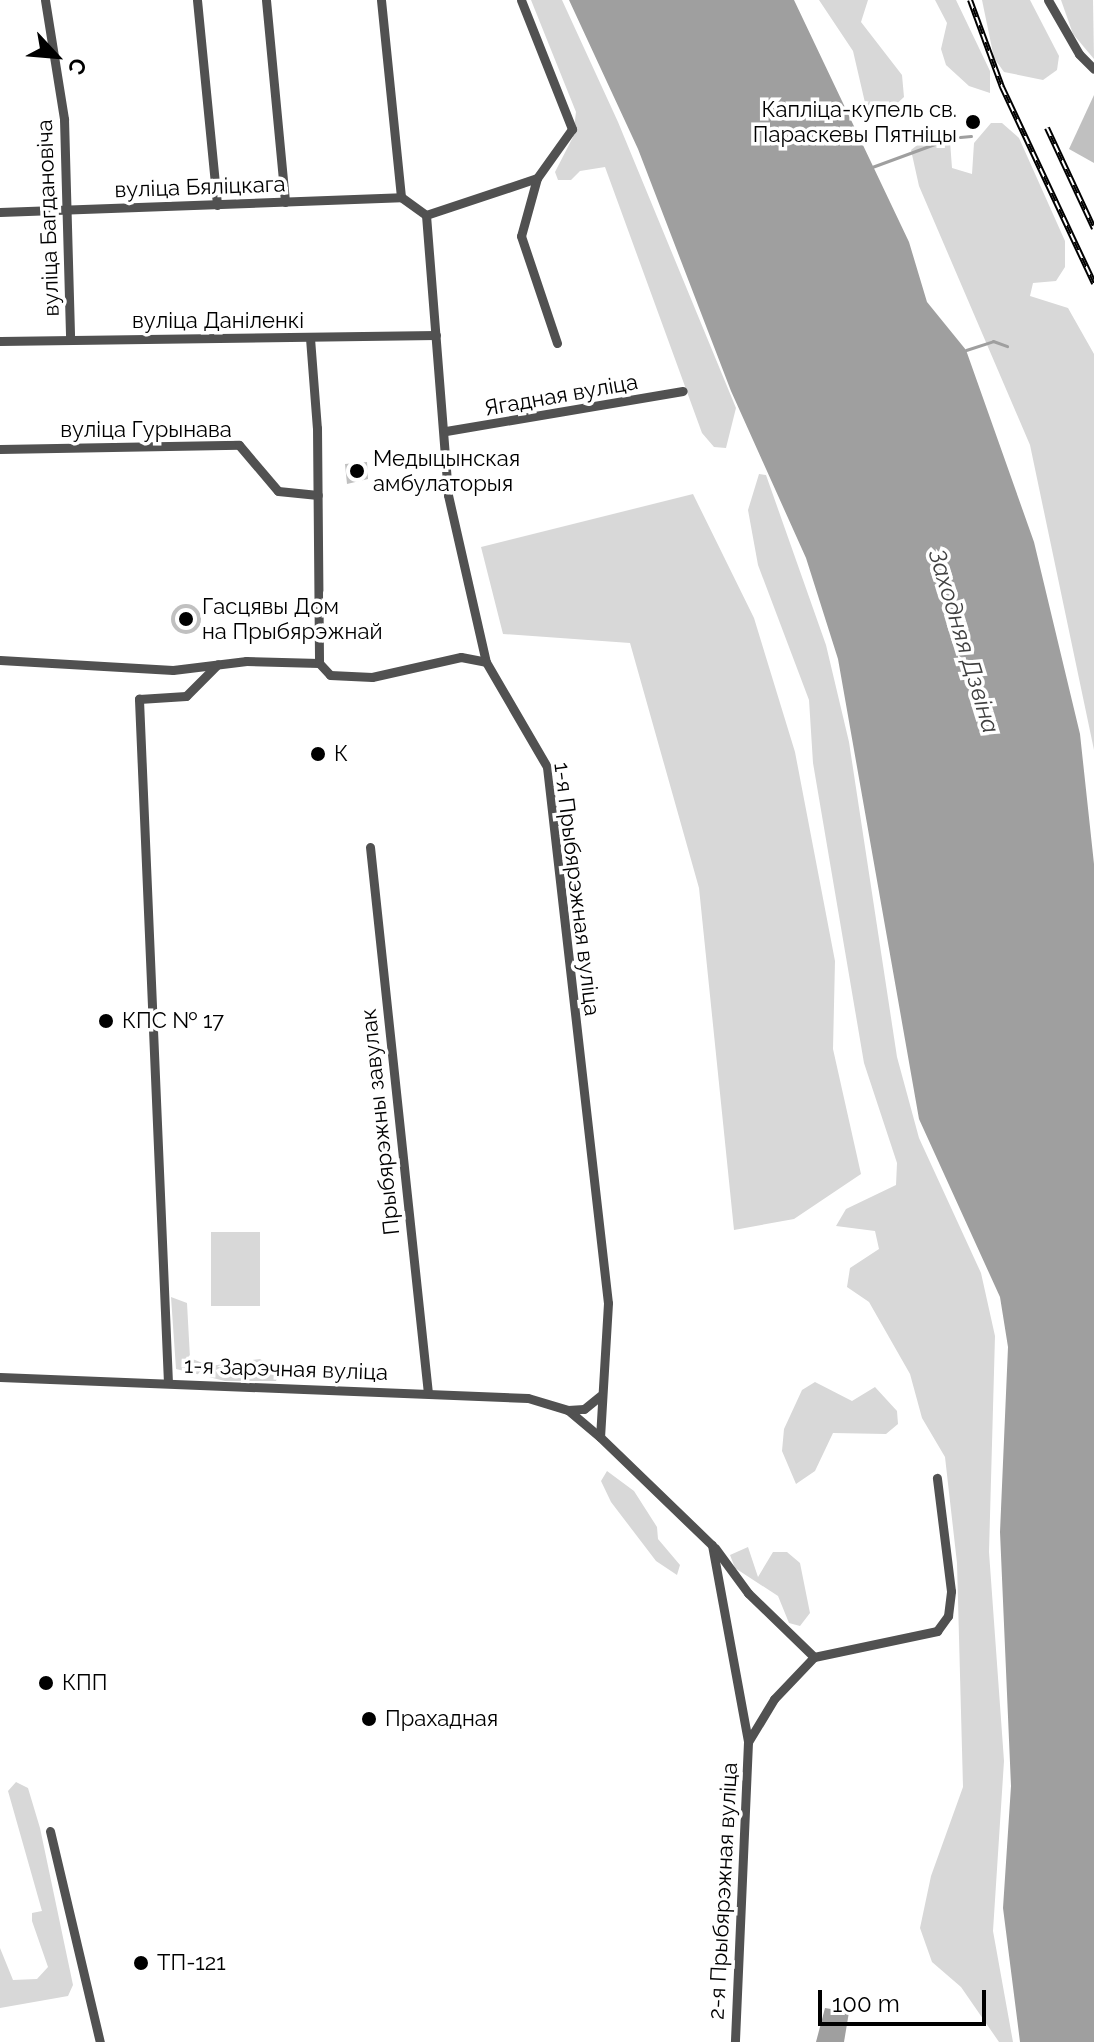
<!DOCTYPE html>
<html>
<head>
<meta charset="utf-8">
<style>
	body { margin:0 }
	#map { position:relative; width:1094px; height:2042px; overflow:hidden; background:#fff; font-family:Raleway,sans-serif }
	div>[style] { position:absolute }
	.green>* { inset:0; background:#d8d8d8; transform-origin:0 0 }
	.water>* { inset:0; background:#9f9f9f }
	.stream>* { height:3px; margin:-1.5px; padding:0 1.5px; transform-origin:1.5px; border-radius:1.5px; background:#9f9f9f }
	.building>* { inset:0; background:#c0c0c0 }
	.round { border-radius:50% }
	.minor>* { height:9px; margin:-4.5px; padding:0 4.5px; transform-origin:4.5px; border-radius:4.5px; background:#515151 }
	.rail>* { height:6px; margin-top:-3px; transform-origin:0; background:repeating-linear-gradient(90deg,#fff 0 9px,#000 0 18px); box-sizing:border-box; border-block:2px solid #000 }
	.dots>* { width:22px; height:22px; translate:-50% -50%; box-sizing:border-box; border:4px solid #fff; border-radius:50% }
	span { translate:-50% -50%; white-space:nowrap; text-align:center; line-height:1.15; -webkit-text-stroke:7px #fff; paint-order:stroke }
	.poi-label { font-size:22px; color:#000 }
	.right { translate:-100% -50%; text-align:right }
	.left { translate:0 -50%; text-align:left }
	.street-label { font-size:22px; color:#000 }
	.water-label { font-size:24px; color:#404040; font-style:italic }
	.north { position:absolute; left:16px; top:16px; width:80px; height:80px; -webkit-text-stroke:6px #fff; paint-order:stroke; rotate:116deg; font-size:22px; font-weight:700; line-height:32px; text-align:center; color:#000 }
	.north::after { content:''; display:block; margin:auto; width:28px; height:36px; background:#000; clip-path:polygon(50% 0,100% 100%,50% 72%,0 100%) }
	.scale { position:absolute; left:818px; top:1990px; width:168px; height:36px; box-sizing:border-box; border:4px solid #000; border-top:0; padding-left:10px; font-size:24px; line-height:28px; white-space:nowrap; color:#000; -webkit-text-stroke:6px #fff; paint-order:stroke }
</style>
</head>
<body>
<div id="map">
	<div class="green">
		<div style="clip-path:polygon(531px 0,562px 0,618px 122px,736px 408px,726px 448px,714px 447px,702px 433px,605px 167px,580px 171px,571px 180px,558px 180px,555px 172px,573px 137px,576px 112px)"></div>
		<div style="clip-path:polygon(819px 0,868px 0,861px 22px,902px 75px,904px 97px,888px 112px,866px 107px,853px 51px)"></div>
		<div style="clip-path:polygon(935px 0,956px 0,990px 71px,990px 93px,969px 86px,946px 65px,941px 49px,947px 23px)"></div>
		<div style="clip-path:polygon(982px 0,1030px 0,1059px 56px,1057px 70px,1043px 80px,1004px 72px,994px 58px)"></div>
		<div style="clip-path:polygon(1061px 0,1093px 0,1094px 59px,1073px 34px)"></div>
		<div style="clip-path:polygon(991px 123px,1002px 123px,1019px 138px,1065px 241px,1065px 267px,1056px 281px,1033px 283px,1030px 296px,1068px 308px,1094px 354px,1094px 750px,1030px 445px,919px 186px,911px 150px,930px 135px,950px 141px,952px 168px,972px 174px,974px 143px)"></div>
		<div style="clip-path:polygon(759px 474px,766px 475px,826px 645px,849px 742px,897px 1057px,919px 1138px,981px 1273px,995px 1336px,989px 1552px,1004px 1761px,993px 1931px,1013px 2042px,999px 2042px,961px 1987px,932px 1962px,920px 1928px,931px 1876px,963px 1787px,957px 1563px,945px 1457px,922px 1418px,910px 1374px,869px 1302px,847px 1287px,850px 1268px,879px 1249px,875px 1231px,836px 1226px,846px 1209px,896px 1185px,897px 1163px,864px 1063px,813px 763px,809px 700px,758px 565px,748px 510px)"></div>
		<div style="clip-path:polygon(693px 494px,754px 618px,795px 752px,835px 961px,833px 1049px,861px 1174px,794px 1219px,734px 1230px,699px 888px,630px 643px,503px 634px,481px 547px)"></div>
		<div style="left:211px;top:1232px;width:49px;height:74px"></div>
		<div style="clip-path:polygon(171px 1297px,187px 1303px,190px 1358px,210px 1366px,260px 1359px,280px 1372px,276px 1381px,225px 1381px,176px 1369px)"></div>
		<div style="clip-path:polygon(815px 1382px,852px 1401px,875px 1387px,897px 1411px,898px 1424px,886px 1434px,833px 1433px,815px 1471px,796px 1484px,782px 1451px,784px 1429px,802px 1390px)"></div>
		<div style="clip-path:polygon(607px 1471px,634px 1491px,657px 1527px,658px 1539px,680px 1565px,677px 1575px,656px 1561px,611px 1502px,601px 1481px)"></div>
		<div style="clip-path:polygon(748px 1547px,758px 1577px,773px 1552px,787px 1552px,800px 1563px,810px 1613px,800px 1626px,789px 1623px,778px 1596px,735px 1568px,730px 1555px)"></div>
		<div style="clip-path:polygon(16px 1782px,28px 1788px,40px 1828px,73px 1985px,68px 1996px,0 2008px,0 1948px,13px 1980px,37px 1979px,48px 1967px,32px 1921px,32px 1913px,42px 1911px,8px 1791px)"></div>
	</div>
	<div class="water">
		<div style="clip-path:polygon(569px 0,794px 0,909px 242px,927px 302px,966px 350px,1034px 542px,1080px 734px,1094px 864px,1094px 2042px,1020px 2042px,1003px 1908px,1011px 1786px,1000px 1532px,1008px 1347px,1000px 1297px,919px 1119px,838px 659px,806px 558px,731px 391px,638px 149px)"></div>
		<div style="clip-path:polygon(825px 2008px,849px 2012px,844px 2042px,816px 2042px)"></div>
	</div>
	<div class="stream">
		<div style="left:960px;top:137px;width:11px;rotate:-5deg"></div>
		<div style="left:872px;top:167px;width:84px;rotate:-20.2deg"></div>
		<div style="left:966px;top:350px;width:28px;rotate:-18deg"></div>
		<div style="left:993px;top:341px;width:15px;rotate:20deg"></div>
	</div>
	<div class="building">
		<div style="clip-path:polygon(1094px 95px,1094px 163px,1069px 149px)"></div>
		<div style="clip-path:polygon(367px 462px,368px 479px,347px 484px,345px 464px)"></div>
		<div class="round" style="left:171px;top:604px;width:30px;height:30px"></div>
	</div>
	<div class="minor">
		<div style="left:45px;top:0;width:121px;rotate:80.9deg"></div>
		<div style="left:64px;top:119px;width:221px;rotate:88.4deg"></div>
		<div style="left:197px;top:0;width:206px;rotate:84.4deg"></div>
		<div style="left:266px;top:0;width:203px;rotate:84.6deg"></div>
		<div style="left:381px;top:0;width:198px;rotate:84.2deg"></div>
		<div style="left:401px;top:197px;width:31px;rotate:36deg"></div>
		<div style="left:426px;top:215px;width:281px;rotate:85.5deg"></div>
		<div style="left:448px;top:495px;width:171px;rotate:77.2deg"></div>
		<div style="left:486px;top:662px;width:121px;rotate:59.8deg"></div>
		<div style="left:547px;top:767px;width:539px;rotate:83.51deg"></div>
		<div style="left:608px;top:1303px;width:134px;rotate:93.4deg"></div>
		<div style="left:521px;top:0;width:139px;rotate:68.4deg"></div>
		<div style="left:572px;top:129px;width:60px;rotate:125.5deg"></div>
		<div style="left:537px;top:178px;width:60px;rotate:105.4deg"></div>
		<div style="left:521px;top:236px;width:113px;rotate:71.4deg"></div>
		<div style="left:1048px;top:0;width:62px;rotate:60.1deg"></div>
		<div style="left:1079px;top:54px;width:21px;rotate:45deg"></div>
		<div style="left:0;top:212px;width:401px;rotate:-2.1deg"></div>
		<div style="left:426px;top:215px;width:117px;rotate:-18.4deg"></div>
		<div style="left:310px;top:338px;width:90px;rotate:85.6deg"></div>
		<div style="left:317px;top:428px;width:235px;rotate:89.5deg"></div>
		<div style="left:0;top:341px;width:436px;rotate:-0.8deg"></div>
		<div style="left:446px;top:431px;width:240px;rotate:-9.6deg"></div>
		<div style="left:0;top:449px;width:239px;rotate:-1deg"></div>
		<div style="left:239px;top:445px;width:60px;rotate:49.7deg"></div>
		<div style="left:278px;top:491px;width:40px;rotate:5.7deg"></div>
		<div style="left:0;top:660px;width:173px;rotate:3.3deg"></div>
		<div style="left:173px;top:670px;width:74px;rotate:-7deg"></div>
		<div style="left:246px;top:661px;width:73px;rotate:1.6deg"></div>
		<div style="left:319px;top:663px;width:16px;rotate:47deg"></div>
		<div style="left:330px;top:675px;width:42px;rotate:2.7deg"></div>
		<div style="left:372px;top:677px;width:91px;rotate:-12.7deg"></div>
		<div style="left:461px;top:657px;width:25px;rotate:11deg"></div>
		<div style="left:370px;top:847px;width:549px;rotate:83.94deg"></div>
		<div style="left:0;top:1377px;width:528px;rotate:2.28deg"></div>
		<div style="left:528px;top:1398px;width:42px;rotate:16.7deg"></div>
		<div style="left:568px;top:1410px;width:42px;rotate:40.2deg"></div>
		<div style="left:600px;top:1437px;width:156px;rotate:44deg"></div>
		<div style="left:712px;top:1545px;width:200px;rotate:79.6deg"></div>
		<div style="left:748px;top:1742px;width:300px;rotate:92.5deg"></div>
		<div style="left:168px;top:1383px;width:685px;rotate:-92.43deg"></div>
		<div style="left:139px;top:699px;width:47px;rotate:-3.7deg"></div>
		<div style="left:186px;top:696px;width:45px;rotate:-45deg"></div>
		<div style="left:568px;top:1410px;width:16px;rotate:-4deg"></div>
		<div style="left:584px;top:1409px;width:21px;rotate:-39deg"></div>
		<div style="left:715px;top:1548px;width:56px;rotate:53.7deg"></div>
		<div style="left:748px;top:1593px;width:92px;rotate:44.1deg"></div>
		<div style="left:814px;top:1657px;width:126px;rotate:-11.9deg"></div>
		<div style="left:937px;top:1631px;width:19px;rotate:-54deg"></div>
		<div style="left:948px;top:1616px;width:25px;rotate:-83deg"></div>
		<div style="left:951px;top:1591px;width:114px;rotate:-97.1deg"></div>
		<div style="left:748px;top:1742px;width:50px;rotate:-58.8deg"></div>
		<div style="left:774px;top:1699px;width:58px;rotate:-46.4deg"></div>
		<div style="left:50px;top:1831px;width:217px;rotate:76.7deg"></div>
	</div>
	<div class="rail">
		<div style="left:970px;top:0;width:93px;rotate:69.8deg"></div>
		<div style="left:1002px;top:87px;width:217px;rotate:64.9deg"></div>
		<div style="left:1047px;top:128px;width:111px;rotate:65deg"></div>
	</div>
	<div class="dots">
		<div style="left:973px;top:122px;background:#000"></div>
		<div style="left:357px;top:471px;background:#000"></div>
		<div style="left:186px;top:619px;background:#000"></div>
		<div style="left:318px;top:754px;background:#000"></div>
		<div style="left:106px;top:1021px;background:#000"></div>
		<div style="left:46px;top:1683px;background:#000"></div>
		<div style="left:369px;top:1719px;background:#000"></div>
		<div style="left:141px;top:1963px;background:#000"></div>
	</div>
	<div class="poi-label">
		<span class="right" style="left:957px;top:122px">Капліца-купель св.<br>Параскевы Пятніцы</span>
		<span class="left" style="left:373px;top:471px">Медыцынская<br>амбулаторыя</span>
		<span class="left" style="left:202px;top:619px">Гасцявы Дом<br>на Прыбярэжнай</span>
		<span class="left" style="left:334px;top:754px">К</span>
		<span class="left" style="left:122px;top:1021px">КПС № 17</span>
		<span class="left" style="left:62px;top:1683px">КПП</span>
		<span class="left" style="left:385px;top:1719px">Прахадная</span>
		<span class="left" style="left:157px;top:1963px">ТП-121</span>
	</div>
	<div class="street-label">
		<span style="left:200px;top:187px;rotate:-2deg">вуліца Бяліцкага</span>
		<span style="left:48px;top:218px;rotate:-92deg">вуліца Багдановіча</span>
		<span style="left:218px;top:321px">вуліца Даніленкі</span>
		<span style="left:561px;top:395px;rotate:-10deg">Ягадная вуліца</span>
		<span style="left:146px;top:430px">вуліца Гурынава</span>
		<span style="left:577px;top:889px;rotate:83deg">1-я Прыбярэжная вуліца</span>
		<span style="left:380px;top:1122px;rotate:-96deg">Прыбярэжны завулак</span>
		<span style="left:286px;top:1369px;rotate:2deg">1-я Зарэчная вуліца</span>
		<span style="left:723px;top:1891px;rotate:-87deg">2-я Прыбярэжная вуліца</span>
	</div>
	<div class="water-label">
		<span style="left:964px;top:641px;rotate:73deg">Заходняя Дзвіна</span>
	</div>
	<div class="north">С</div>
	<div class="scale">100 m</div>
</div>
</body>
</html>
